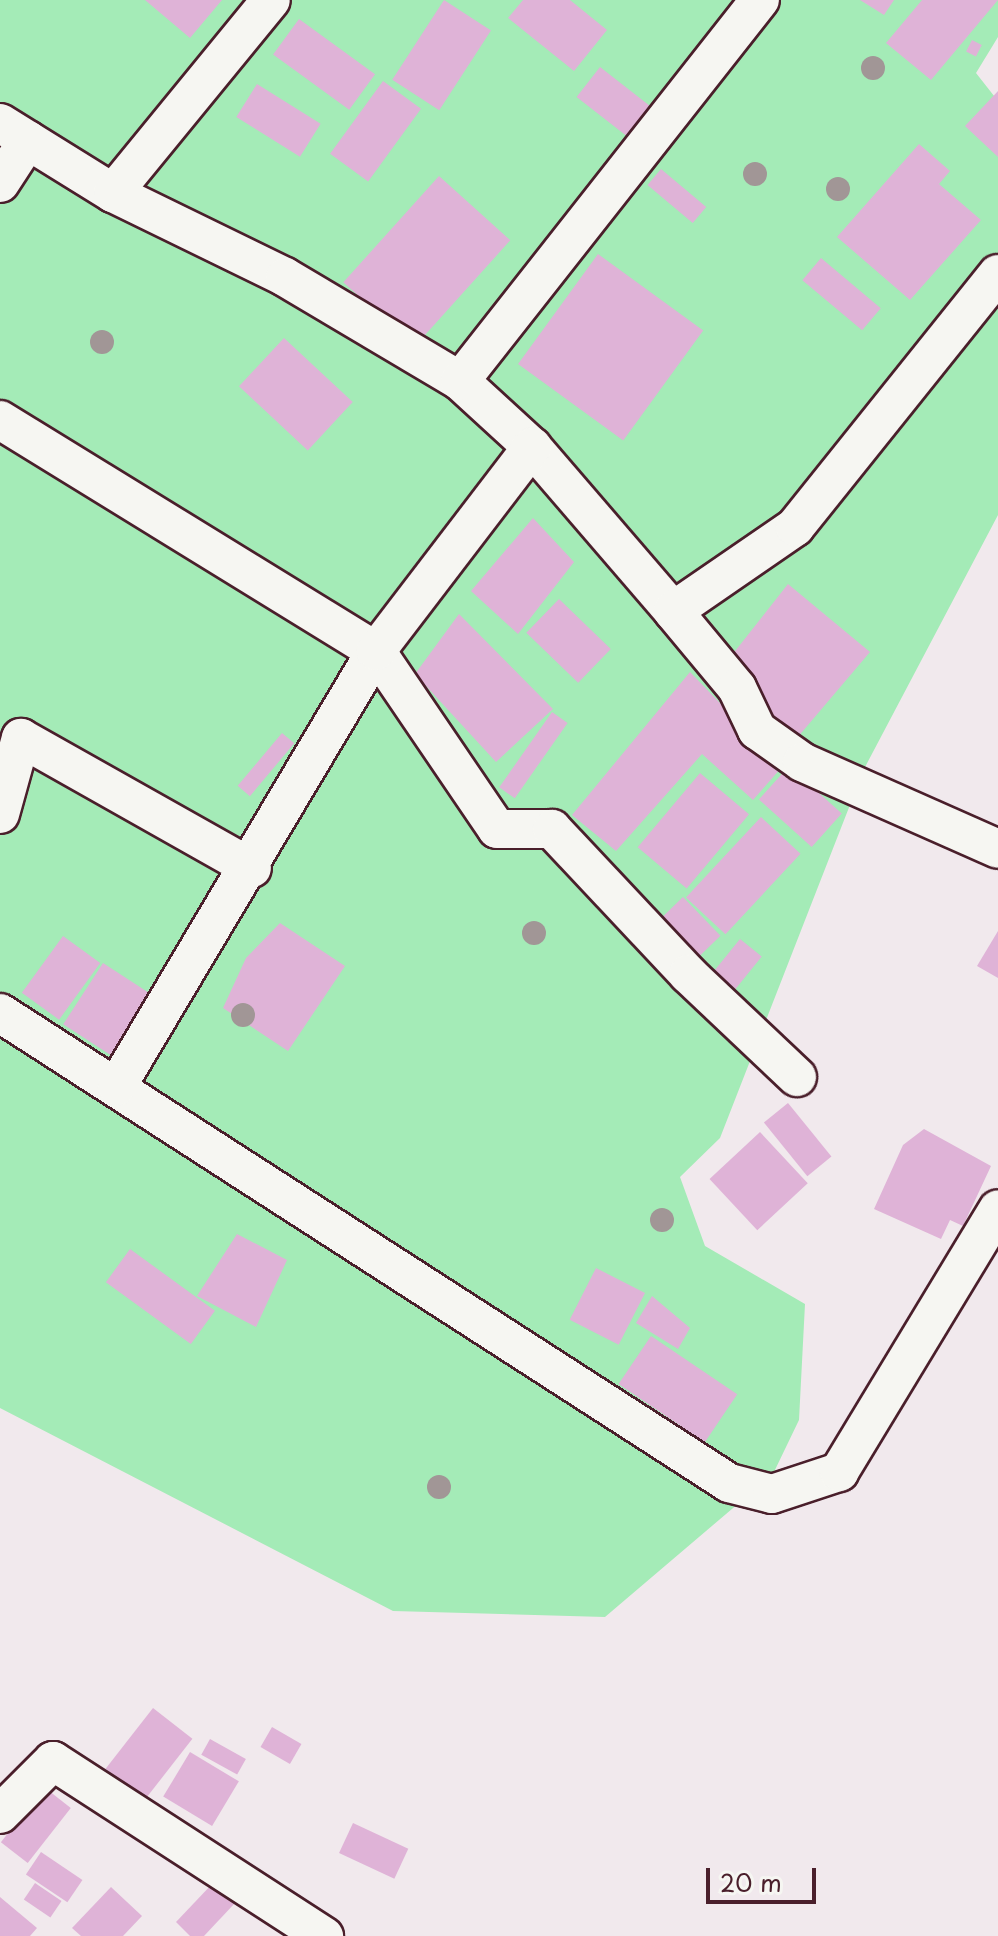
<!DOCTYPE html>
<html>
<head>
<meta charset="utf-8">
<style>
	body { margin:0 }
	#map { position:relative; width:998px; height:1936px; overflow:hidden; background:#f1e9ed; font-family:"Playpen Sans",sans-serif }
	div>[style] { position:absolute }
	.green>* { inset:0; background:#a4ebb7 }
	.building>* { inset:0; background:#dfb3d7; transform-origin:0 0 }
	.roads { filter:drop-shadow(2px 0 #4a1f2b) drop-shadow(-2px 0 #4a1f2b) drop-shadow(0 2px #4a1f2b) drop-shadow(0 -2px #4a1f2b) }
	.minor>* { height:38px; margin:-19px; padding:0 19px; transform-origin:19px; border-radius:19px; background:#f6f6f2 }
	.trees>* { width:24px; height:24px; margin:-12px; border-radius:50%; background:#a19696 }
	span { translate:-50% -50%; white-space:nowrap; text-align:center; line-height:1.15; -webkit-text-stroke:8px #f6f6f2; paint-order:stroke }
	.scale { position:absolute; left:706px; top:1868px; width:110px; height:36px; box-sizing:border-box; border:4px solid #4a1f2b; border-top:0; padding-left:10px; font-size:24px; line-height:28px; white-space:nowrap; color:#4a1f2b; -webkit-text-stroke:6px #f6f6f2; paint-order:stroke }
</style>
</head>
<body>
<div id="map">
	<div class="green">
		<div style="clip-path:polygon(0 0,998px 0,998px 37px,976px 73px,998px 101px,998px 515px,864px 769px,720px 1138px,680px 1177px,705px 1246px,805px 1304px,799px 1420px,773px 1474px,605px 1617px,393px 1611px,0 1408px)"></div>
	</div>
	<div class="building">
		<div style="clip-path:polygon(145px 0,222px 0,190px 38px)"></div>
		<div style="left:444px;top:0;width:56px;height:95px;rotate:33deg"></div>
		<div style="clip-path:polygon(523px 0,570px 0,607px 30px,574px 71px,508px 18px)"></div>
		<div style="clip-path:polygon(860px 0,894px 0,884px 15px)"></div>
		<div style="clip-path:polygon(922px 0,998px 0,931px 80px,886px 43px)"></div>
		<div style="left:299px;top:19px;width:94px;height:44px;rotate:36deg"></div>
		<div style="left:972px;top:40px;width:11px;height:13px;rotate:27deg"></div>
		<div style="left:600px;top:67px;width:72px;height:38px;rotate:38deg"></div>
		<div style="left:383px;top:81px;width:47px;height:90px;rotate:36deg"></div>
		<div style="left:257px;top:84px;width:75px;height:39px;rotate:32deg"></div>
		<div style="clip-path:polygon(998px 91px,998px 157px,965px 126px)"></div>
		<div style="clip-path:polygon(919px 144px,950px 171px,939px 184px,981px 220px,910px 300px,837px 237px)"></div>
		<div style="left:661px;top:169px;width:59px;height:21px;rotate:40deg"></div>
		<div style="left:439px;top:176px;width:96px;height:143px;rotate:42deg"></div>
		<div style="left:598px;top:254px;width:130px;height:136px;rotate:36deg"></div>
		<div style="left:821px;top:258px;width:78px;height:29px;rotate:40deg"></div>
		<div style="left:284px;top:338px;width:94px;height:66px;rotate:43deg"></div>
		<div style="clip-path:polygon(533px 518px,574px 562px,518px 634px,471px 591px)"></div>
		<div style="clip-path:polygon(788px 584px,870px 652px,791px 745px,728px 660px)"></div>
		<div style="left:559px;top:599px;width:72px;height:47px;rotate:44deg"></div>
		<div style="clip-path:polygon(459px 614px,553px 709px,496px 762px,415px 674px)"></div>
		<div style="clip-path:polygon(690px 672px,782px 767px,753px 800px,702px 754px,616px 851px,572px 815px)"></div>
		<div style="left:552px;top:712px;width:19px;height:92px;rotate:35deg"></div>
		<div style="left:282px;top:733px;width:16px;height:69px;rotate:40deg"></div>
		<div style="left:789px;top:766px;width:71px;height:45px;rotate:42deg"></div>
		<div style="left:700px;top:773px;width:64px;height:97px;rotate:40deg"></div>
		<div style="left:761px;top:817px;width:54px;height:110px;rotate:43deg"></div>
		<div style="left:683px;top:897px;width:54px;height:33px;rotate:46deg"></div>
		<div style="clip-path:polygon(280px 923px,345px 966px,288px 1051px,223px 1008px,246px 958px)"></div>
		<div style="clip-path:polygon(998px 931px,998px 978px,977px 966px)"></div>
		<div style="left:63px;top:936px;width:46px;height:70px;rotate:36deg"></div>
		<div style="left:740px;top:939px;width:28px;height:55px;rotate:39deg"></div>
		<div style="left:103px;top:963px;width:61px;height:73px;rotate:33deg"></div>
		<div style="left:788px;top:1103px;width:69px;height:31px;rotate:51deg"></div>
		<div style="clip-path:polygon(924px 1129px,991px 1166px,963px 1226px,950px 1220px,941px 1239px,874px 1209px,903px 1145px)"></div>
		<div style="left:760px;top:1132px;width:70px;height:69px;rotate:47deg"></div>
		<div style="clip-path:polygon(237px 1234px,287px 1260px,256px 1327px,197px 1296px)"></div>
		<div style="left:130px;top:1249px;width:105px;height:41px;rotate:36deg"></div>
		<div style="left:596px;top:1268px;width:55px;height:58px;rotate:27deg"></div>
		<div style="clip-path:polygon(652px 1296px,690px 1328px,678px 1349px,636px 1323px)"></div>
		<div style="left:651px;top:1336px;width:104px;height:58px;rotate:34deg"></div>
		<div style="left:153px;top:1708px;width:50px;height:77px;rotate:38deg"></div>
		<div style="left:272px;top:1727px;width:34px;height:23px;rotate:30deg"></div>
		<div style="left:210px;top:1739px;width:41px;height:18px;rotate:29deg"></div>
		<div style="left:190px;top:1752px;width:57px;height:52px;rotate:31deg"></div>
		<div style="left:44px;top:1787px;width:34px;height:70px;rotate:38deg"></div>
		<div style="left:353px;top:1823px;width:61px;height:33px;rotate:25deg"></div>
		<div style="left:41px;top:1852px;width:50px;height:27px;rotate:34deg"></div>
		<div style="left:35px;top:1883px;width:32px;height:20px;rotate:34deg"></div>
		<div style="clip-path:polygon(213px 1883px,235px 1903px,204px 1936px,190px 1936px,176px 1922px)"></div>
		<div style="clip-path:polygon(111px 1887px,142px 1916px,123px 1936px,81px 1936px,72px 1928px)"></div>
		<div style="clip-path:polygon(0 1897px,37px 1928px,30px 1936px,0 1936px)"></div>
	</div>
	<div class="roads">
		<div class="minor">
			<div style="left:0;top:123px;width:133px;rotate:31.8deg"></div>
			<div style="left:113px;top:193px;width:191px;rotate:26deg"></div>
			<div style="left:285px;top:277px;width:204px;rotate:30.7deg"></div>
			<div style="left:460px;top:381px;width:98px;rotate:42.5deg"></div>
			<div style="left:532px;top:447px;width:216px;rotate:49.3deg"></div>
			<div style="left:673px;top:611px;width:100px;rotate:50.3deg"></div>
			<div style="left:737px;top:688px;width:47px;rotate:64.5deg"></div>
			<div style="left:757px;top:730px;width:55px;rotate:35.4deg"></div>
			<div style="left:802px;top:762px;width:214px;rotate:23.9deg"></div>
			<div style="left:0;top:183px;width:51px;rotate:-56.9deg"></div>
			<div style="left:113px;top:193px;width:249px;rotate:-50.7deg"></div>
			<div style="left:460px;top:381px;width:485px;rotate:-51.8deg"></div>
			<div style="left:0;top:420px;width:441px;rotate:31.6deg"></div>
			<div style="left:376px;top:651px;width:215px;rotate:55.8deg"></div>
			<div style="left:497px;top:829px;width:55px"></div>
			<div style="left:552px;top:829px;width:199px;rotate:46.8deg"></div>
			<div style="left:688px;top:974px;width:150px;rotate:43.4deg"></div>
			<div style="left:673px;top:611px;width:148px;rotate:-34.5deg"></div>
			<div style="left:795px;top:527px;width:324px;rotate:-51.3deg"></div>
			<div style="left:0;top:814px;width:79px;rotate:-74.6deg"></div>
			<div style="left:21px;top:738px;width:265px;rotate:29.4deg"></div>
			<div style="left:0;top:1013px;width:867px;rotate:32.81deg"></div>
			<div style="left:729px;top:1483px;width:44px;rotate:14.3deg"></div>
			<div style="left:772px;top:1494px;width:71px;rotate:-18.2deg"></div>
			<div style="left:839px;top:1472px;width:307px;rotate:-58.8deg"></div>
			<div style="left:117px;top:1086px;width:506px;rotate:-59.23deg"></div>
			<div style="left:376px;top:651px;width:257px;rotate:-52.6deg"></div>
			<div style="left:0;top:1814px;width:75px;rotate:-45deg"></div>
			<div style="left:53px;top:1761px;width:323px;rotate:32.9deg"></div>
		</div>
	</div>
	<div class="trees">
		<div style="left:873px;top:68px"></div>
		<div style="left:755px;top:174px"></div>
		<div style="left:838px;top:189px"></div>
		<div style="left:102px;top:342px"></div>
		<div style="left:534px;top:933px"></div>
		<div style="left:243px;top:1015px"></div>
		<div style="left:662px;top:1220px"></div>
		<div style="left:439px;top:1487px"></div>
	</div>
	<div class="scale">20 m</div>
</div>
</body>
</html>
